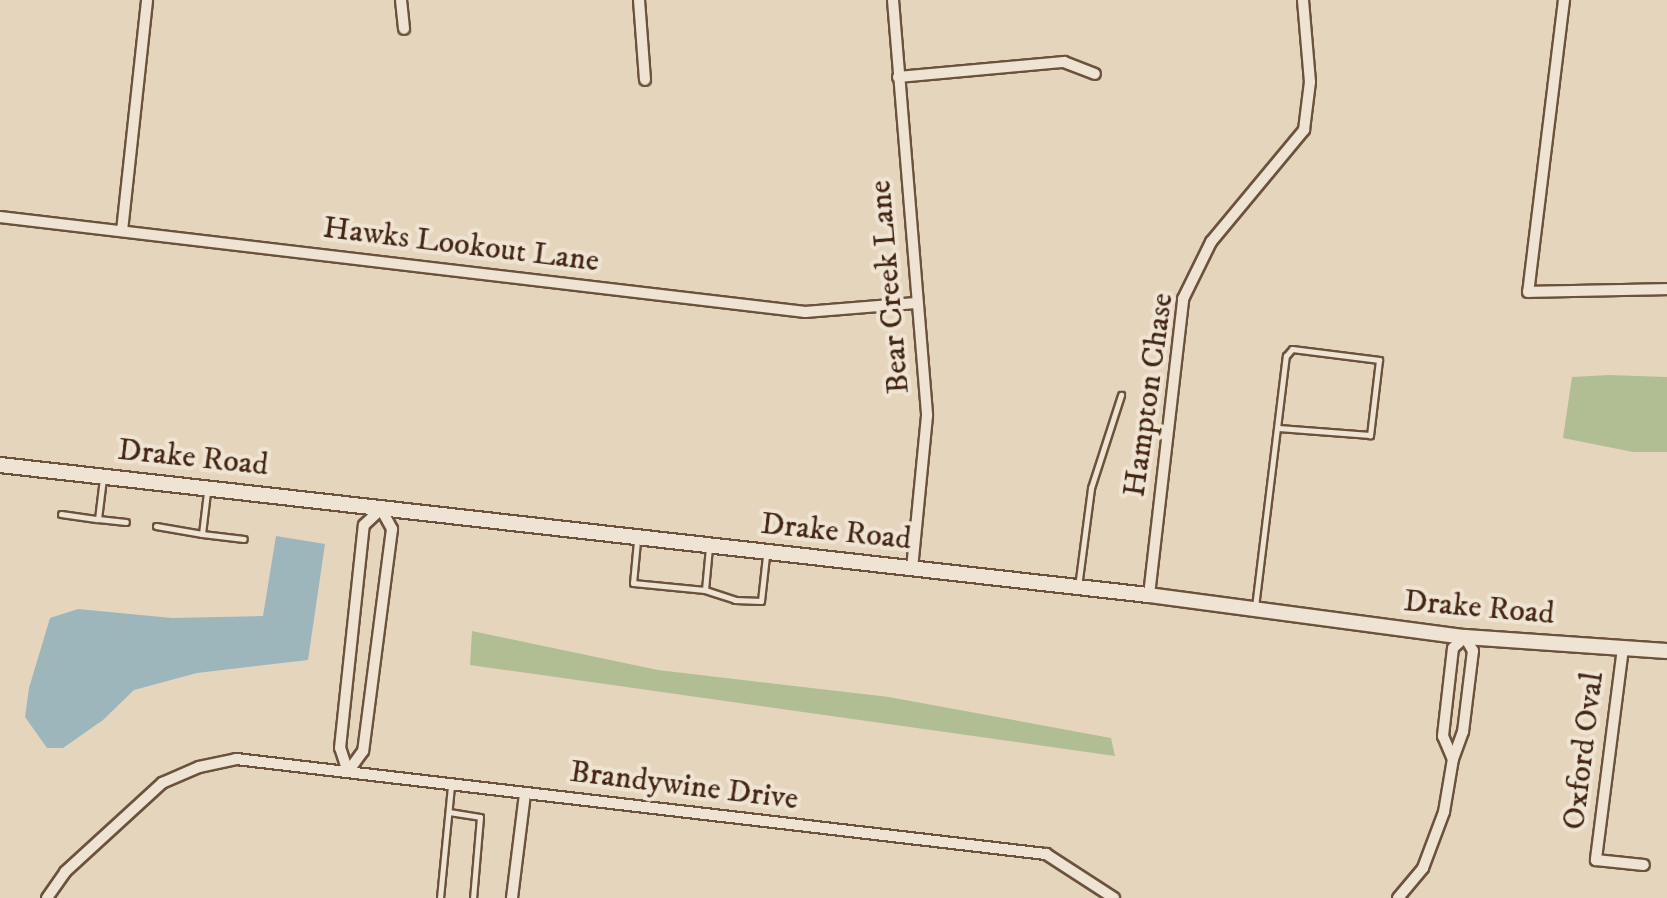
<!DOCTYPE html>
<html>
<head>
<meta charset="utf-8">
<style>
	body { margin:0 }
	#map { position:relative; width:1667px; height:898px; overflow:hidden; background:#e6d5bd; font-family:"IM FELL DW Pica",serif }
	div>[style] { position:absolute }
	.green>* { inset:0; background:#b1be94 }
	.water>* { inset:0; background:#9cb6bc }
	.roads { filter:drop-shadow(2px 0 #6c523d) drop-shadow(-2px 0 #6c523d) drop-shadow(0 2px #6c523d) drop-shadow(0 -2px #6c523d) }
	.service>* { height:5px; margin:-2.5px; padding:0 2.5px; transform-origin:2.5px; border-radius:2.5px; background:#efe4d4 }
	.minor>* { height:10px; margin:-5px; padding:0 5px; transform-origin:5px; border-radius:5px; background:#efe4d4 }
	.tertiary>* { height:14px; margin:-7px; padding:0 7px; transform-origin:7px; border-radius:7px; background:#efe4d4 }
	span { translate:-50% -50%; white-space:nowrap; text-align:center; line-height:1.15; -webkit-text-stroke:8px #efe4d4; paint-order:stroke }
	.street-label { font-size:32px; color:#442612 }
</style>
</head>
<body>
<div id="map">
	<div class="green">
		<div style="clip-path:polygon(1609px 375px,1667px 377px,1667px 452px,1633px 452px,1563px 438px,1572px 377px)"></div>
		<div style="clip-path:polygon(472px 631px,658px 670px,889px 697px,1111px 738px,1115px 756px,470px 665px)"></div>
	</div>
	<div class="water">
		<div style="clip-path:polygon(276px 536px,325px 544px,308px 660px,197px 673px,134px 690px,103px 720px,63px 748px,47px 748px,25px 717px,29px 688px,50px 618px,78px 609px,172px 618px,263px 616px)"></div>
	</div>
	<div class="roads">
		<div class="service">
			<div style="left:61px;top:514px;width:37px;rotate:8deg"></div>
			<div style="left:98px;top:519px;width:41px;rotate:-83deg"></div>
			<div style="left:98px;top:519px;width:28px;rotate:6deg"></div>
			<div style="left:156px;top:526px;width:47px;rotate:9.9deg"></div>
			<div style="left:202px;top:534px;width:42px;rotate:-83.2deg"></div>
			<div style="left:202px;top:534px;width:42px;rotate:6.8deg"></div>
			<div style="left:637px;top:541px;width:42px;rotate:95.4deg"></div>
			<div style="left:633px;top:583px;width:72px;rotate:5.6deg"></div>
			<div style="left:705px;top:590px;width:43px;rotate:-84.7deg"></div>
			<div style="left:1078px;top:587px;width:100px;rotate:-82.5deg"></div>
			<div style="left:1091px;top:488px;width:98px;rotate:-72.1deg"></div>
			<div style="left:705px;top:590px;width:32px;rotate:18deg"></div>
			<div style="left:735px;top:600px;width:26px;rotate:2deg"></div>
			<div style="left:761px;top:601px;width:45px;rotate:-83.7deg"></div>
			<div style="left:1255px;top:607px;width:253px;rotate:-83deg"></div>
			<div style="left:1286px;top:356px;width:9px;rotate:-49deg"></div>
			<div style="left:1292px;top:349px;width:88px;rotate:7.2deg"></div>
			<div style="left:1379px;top:360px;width:76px;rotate:96.8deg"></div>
			<div style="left:1370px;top:435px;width:92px;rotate:-175.6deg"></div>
			<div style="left:449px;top:812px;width:31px;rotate:9deg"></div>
			<div style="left:480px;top:817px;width:81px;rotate:94.9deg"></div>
			<div style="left:440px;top:898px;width:113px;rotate:-84.4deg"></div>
		</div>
		<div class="minor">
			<div style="left:401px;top:0;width:29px;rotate:84deg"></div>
			<div style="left:639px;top:0;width:80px;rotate:85.7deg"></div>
			<div style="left:893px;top:0;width:417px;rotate:85.3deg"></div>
			<div style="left:927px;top:416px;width:153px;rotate:95.6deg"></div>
			<div style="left:1564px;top:0;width:294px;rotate:97deg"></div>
			<div style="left:1528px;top:292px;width:139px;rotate:-1.2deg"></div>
			<div style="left:898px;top:77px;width:167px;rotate:-5.2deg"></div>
			<div style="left:1064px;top:62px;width:33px;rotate:21deg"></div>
			<div style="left:0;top:217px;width:811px;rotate:6.73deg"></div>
			<div style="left:805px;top:312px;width:111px;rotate:-4.6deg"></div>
			<div style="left:122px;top:231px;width:232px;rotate:-83.8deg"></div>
			<div style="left:381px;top:509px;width:23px;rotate:61deg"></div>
			<div style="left:392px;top:529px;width:224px;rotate:97.4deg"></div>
			<div style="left:363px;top:751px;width:26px;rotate:126deg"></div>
			<div style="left:348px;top:772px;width:25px;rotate:-108deg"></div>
			<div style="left:340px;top:748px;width:224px;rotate:-83.9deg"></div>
			<div style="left:364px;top:525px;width:23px;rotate:-43deg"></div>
			<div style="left:1149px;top:595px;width:298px;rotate:-83.4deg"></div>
			<div style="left:1183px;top:299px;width:64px;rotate:-63.8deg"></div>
			<div style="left:1211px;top:242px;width:146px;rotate:-50.3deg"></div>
			<div style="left:1304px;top:130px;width:48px;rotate:-82.9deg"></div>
			<div style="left:1310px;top:82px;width:82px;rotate:-94.9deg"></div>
			<div style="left:1623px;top:648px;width:214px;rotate:97.3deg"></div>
			<div style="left:1596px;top:860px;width:48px;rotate:5.9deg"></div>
			<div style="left:47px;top:898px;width:32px;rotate:-55deg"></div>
			<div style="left:65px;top:872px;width:132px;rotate:-42.5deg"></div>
			<div style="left:162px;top:783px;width:40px;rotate:-23.4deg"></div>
			<div style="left:199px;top:767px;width:38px;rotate:-12deg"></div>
			<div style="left:236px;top:759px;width:816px;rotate:6.69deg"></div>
			<div style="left:1046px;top:854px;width:81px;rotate:32.9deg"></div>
			<div style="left:512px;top:898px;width:105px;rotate:-82.9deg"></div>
			<div style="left:1398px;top:898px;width:39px;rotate:-50deg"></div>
			<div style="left:1423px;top:868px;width:60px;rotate:-69.4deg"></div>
			<div style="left:1444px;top:812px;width:54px;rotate:-80.4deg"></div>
			<div style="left:1453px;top:759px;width:29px;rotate:-70deg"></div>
			<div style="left:1463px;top:732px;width:82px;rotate:-83deg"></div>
			<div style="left:1473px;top:651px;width:16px;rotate:-120deg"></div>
			<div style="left:1465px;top:637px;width:16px;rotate:137deg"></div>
			<div style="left:1453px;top:648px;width:89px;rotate:96.5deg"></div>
			<div style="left:1443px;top:736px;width:25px;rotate:67deg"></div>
		</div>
		<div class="tertiary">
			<div style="left:0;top:465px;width:1156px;rotate:6.46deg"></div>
			<div style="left:1149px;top:595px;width:319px;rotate:7.6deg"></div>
			<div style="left:1465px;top:637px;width:202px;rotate:4deg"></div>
		</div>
	</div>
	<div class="street-label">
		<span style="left:461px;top:245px;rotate:7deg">Hawks Lookout Lane</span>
		<span style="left:890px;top:287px;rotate:-95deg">Bear Creek Lane</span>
		<span style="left:1149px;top:395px;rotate:-82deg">Hampton Chase</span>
		<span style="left:193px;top:458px;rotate:6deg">Drake Road</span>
		<span style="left:836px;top:532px;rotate:6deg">Drake Road</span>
		<span style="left:1479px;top:608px;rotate:5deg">Drake Road</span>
		<span style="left:1584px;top:751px;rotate:-83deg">Oxford Oval</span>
		<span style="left:684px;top:786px;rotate:7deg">Brandywine Drive</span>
	</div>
</div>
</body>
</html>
